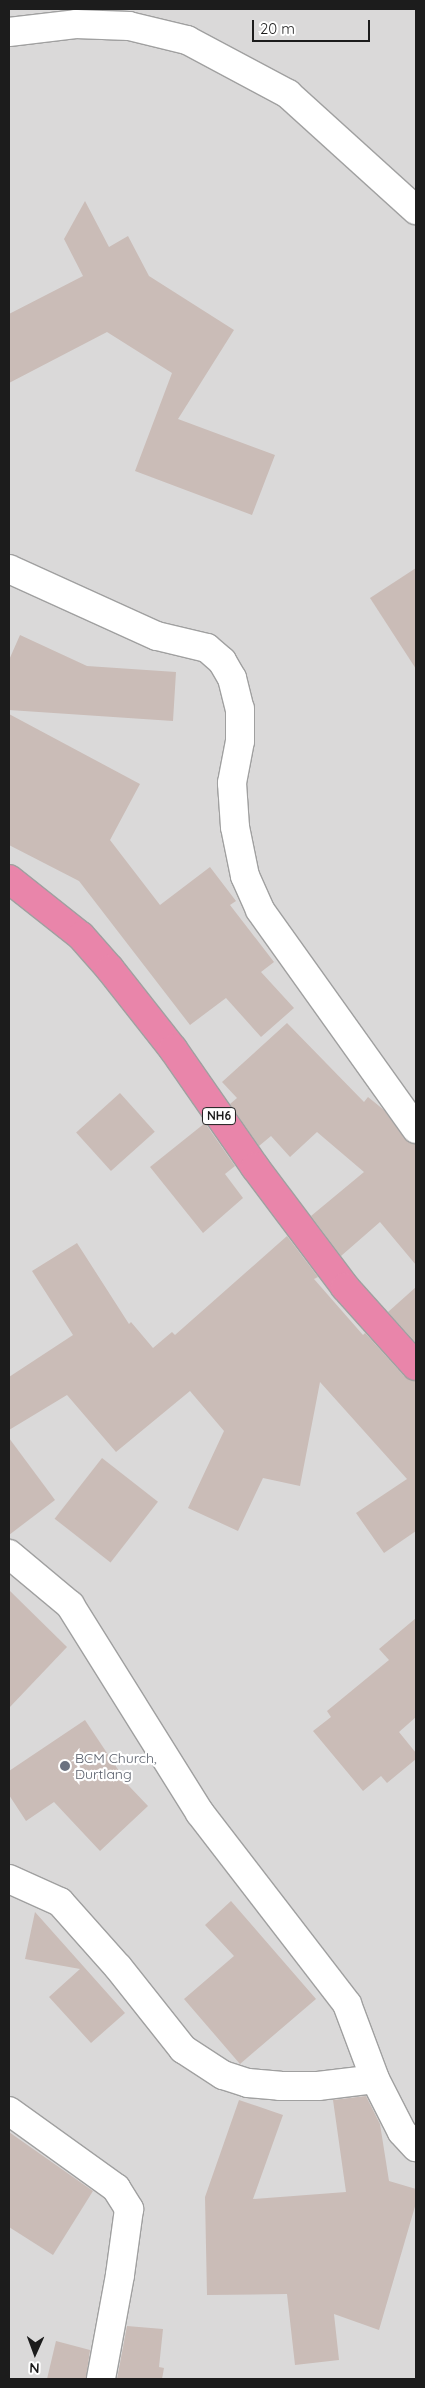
<!DOCTYPE html>
<html>
<head>
<meta charset="utf-8">
<style>
	body { margin:0 }
	#map { position:relative; width:425px; height:2388px; overflow:hidden; background:#eee7e1; font-family:Quicksand,sans-serif }
	div>[style] { position:absolute }
	.residential>* { inset:0; background:#dad9d9; transform-origin:0 0 }
	.building>* { inset:0; background:#cabcb7; transform-origin:0 0 }
	.roads { filter:drop-shadow(1px 0 #a0a0a0) drop-shadow(-1px 0 #a0a0a0) drop-shadow(0 1px #a0a0a0) drop-shadow(0 -1px #a0a0a0) }
	.minor>* { height:28px; margin:-14px; padding:0 14px; transform-origin:14px; border-radius:14px; background:#fff }
	.highway>* { height:28px; margin:-14px; padding:0 14px; transform-origin:14px; border-radius:14px; background:#e985aa }
	.dots>* { width:14px; height:14px; translate:-50% -50%; box-sizing:border-box; border:2px solid #fff; border-radius:50% }
	span { translate:-50% -50%; white-space:nowrap; text-align:center; line-height:1.15; -webkit-text-stroke:4.5px #fff; paint-order:stroke }
	.shield-label span { padding:1px 4px; background:#fff; border:1px solid; border-radius:4px; -webkit-text-stroke-width:0 }
	.shield-label { font-size:12px; color:#1c1c1c; font-weight:700 }
	.worship-label { font-size:14px; color:#5b616d }
	.left { translate:0 -50%; text-align:left }
	.frame { position:absolute; inset:0; border:10px solid #1c1c1c; pointer-events:none }
	.north { position:absolute; left:10px; top:2328px; width:50px; height:50px; -webkit-text-stroke:4px #fff; paint-order:stroke; rotate:182deg; font-size:14px; font-weight:700; line-height:20px; text-align:center; color:#1c1c1c }
	.north::after { content:''; display:block; margin:auto; width:18px; height:22px; background:#1c1c1c; clip-path:polygon(50% 0,100% 100%,50% 72%,0 100%) }
	.scale { position:absolute; left:252px; top:20px; width:118px; height:22px; box-sizing:border-box; border:2px solid #1c1c1c; border-top:0; padding-left:6px; font-size:15px; line-height:18px; white-space:nowrap; color:#1c1c1c; -webkit-text-stroke:4px #fff; paint-order:stroke }
</style>
</head>
<body>
<div id="map">
	<div class="residential">
		<div style="left:9px;top:9px;width:407px;height:2370px"></div>
	</div>
	<div class="building">
		<div style="clip-path:polygon(85px 201px,109px 247px,128px 236px,149px 276px,234px 330px,178px 419px,275px 455px,252px 515px,135px 471px,172px 373px,107px 332px,9px 383px,9px 314px,83px 276px,64px 239px)"></div>
		<div style="clip-path:polygon(416px 568px,416px 669px,370px 598px)"></div>
		<div style="clip-path:polygon(20px 635px,87px 666px,176px 672px,173px 721px,9px 710px,9px 660px)"></div>
		<div style="clip-path:polygon(9px 714px,140px 784px,110px 840px,160px 905px,210px 867px,236px 901px,230px 905px,274px 962px,261px 972px,294px 1008px,261px 1037px,226px 998px,190px 1025px,79px 881px,9px 845px)"></div>
		<div style="clip-path:polygon(287px 1023px,364px 1102px,368px 1097px,384px 1110px,404px 1138px,416px 1144px,416px 1265px,380px 1222px,341px 1256px,311px 1216px,364px 1172px,317px 1132px,290px 1157px,271px 1136px,259px 1146px,230px 1104px,237px 1098px,222px 1082px)"></div>
		<div style="left:120px;top:1093px;width:52px;height:59px;rotate:48deg"></div>
		<div style="clip-path:polygon(205px 1123px,235px 1166px,225px 1174px,243px 1198px,203px 1233px,150px 1167px)"></div>
		<div style="clip-path:polygon(287px 1236px,318px 1277px,314px 1279px,363px 1335px,365px 1333px,404px 1376px,416px 1381px,416px 1531px,384px 1553px,356px 1513px,407px 1479px,320px 1382px,300px 1486px,263px 1478px,238px 1531px,188px 1508px,224px 1431px,190px 1391px,116px 1452px,67px 1395px,9px 1430px,9px 1377px,73px 1335px,32px 1271px,77px 1243px,129px 1324px,131px 1322px,153px 1348px,172px 1332px,175px 1335px)"></div>
		<div style="clip-path:polygon(416px 1287px,416px 1343px,388px 1312px)"></div>
		<div style="clip-path:polygon(9px 1438px,55px 1500px,9px 1535px)"></div>
		<div style="left:102px;top:1458px;width:71px;height:77px;rotate:38deg"></div>
		<div style="clip-path:polygon(9px 1590px,67px 1647px,9px 1708px)"></div>
		<div style="clip-path:polygon(416px 1618px,416px 1717px,399px 1732px,416px 1753px,416px 1759px,387px 1783px,381px 1776px,363px 1791px,313px 1731px,331px 1717px,327px 1711px,389px 1660px,379px 1649px)"></div>
		<div style="clip-path:polygon(85px 1720px,129px 1786px,148px 1806px,100px 1851px,54px 1802px,26px 1821px,9px 1795px,9px 1771px)"></div>
		<div style="clip-path:polygon(231px 1901px,316px 1999px,240px 2064px,184px 1999px,234px 1956px,205px 1925px)"></div>
		<div style="clip-path:polygon(35px 1912px,125px 2013px,91px 2043px,49px 1997px,80px 1969px,25px 1959px)"></div>
		<div style="clip-path:polygon(366px 2096px,380px 2124px,389px 2181px,416px 2189px,416px 2203px,379px 2330px,334px 2314px,339px 2360px,295px 2365px,287px 2294px,207px 2295px,205px 2197px,239px 2100px,283px 2115px,253px 2199px,346px 2192px,333px 2100px)"></div>
		<div style="clip-path:polygon(9px 2132px,93px 2191px,53px 2255px,9px 2227px)"></div>
		<div style="clip-path:polygon(127px 2326px,163px 2329px,159px 2367px,164px 2368px,162px 2379px,117px 2379px)"></div>
		<div style="clip-path:polygon(56px 2341px,90px 2350px,86px 2379px,47px 2379px)"></div>
	</div>
	<div class="roads">
		<div class="minor">
			<div style="left:9px;top:32px;width:67px;rotate:-6.8deg"></div>
			<div style="left:76px;top:24px;width:53px;rotate:2.2deg"></div>
			<div style="left:129px;top:26px;width:60px;rotate:13.6deg"></div>
			<div style="left:187px;top:40px;width:115px;rotate:28.1deg"></div>
			<div style="left:288px;top:94px;width:173px;rotate:42.2deg"></div>
			<div style="left:9px;top:569px;width:162px;rotate:24.4deg"></div>
			<div style="left:157px;top:636px;width:51px;rotate:13.5deg"></div>
			<div style="left:207px;top:648px;width:20px;rotate:41deg"></div>
			<div style="left:222px;top:661px;width:20px;rotate:60deg"></div>
			<div style="left:232px;top:678px;width:32px;rotate:76deg"></div>
			<div style="left:240px;top:709px;width:32px;rotate:90deg"></div>
			<div style="left:240px;top:741px;width:43px;rotate:100.8deg"></div>
			<div style="left:232px;top:783px;width:44px;rotate:86.1deg"></div>
			<div style="left:235px;top:827px;width:50px;rotate:78.5deg"></div>
			<div style="left:245px;top:876px;width:37px;rotate:66deg"></div>
			<div style="left:260px;top:910px;width:269px;rotate:54.5deg"></div>
			<div style="left:9px;top:1554px;width:80px;rotate:39.9deg"></div>
			<div style="left:70px;top:1605px;width:245px;rotate:58deg"></div>
			<div style="left:200px;top:1813px;width:241px;rotate:52.4deg"></div>
			<div style="left:347px;top:2004px;width:80px;rotate:69.5deg"></div>
			<div style="left:375px;top:2079px;width:59px;rotate:63deg"></div>
			<div style="left:402px;top:2132px;width:21px;rotate:47deg"></div>
			<div style="left:9px;top:1879px;width:56px;rotate:24.3deg"></div>
			<div style="left:60px;top:1902px;width:87px;rotate:48.3deg"></div>
			<div style="left:118px;top:1967px;width:105px;rotate:51.6deg"></div>
			<div style="left:183px;top:2049px;width:48px;rotate:33deg"></div>
			<div style="left:223px;top:2075px;width:26px;rotate:18deg"></div>
			<div style="left:248px;top:2083px;width:32px;rotate:5deg"></div>
			<div style="left:280px;top:2086px;width:38px"></div>
			<div style="left:318px;top:2086px;width:57px;rotate:-7deg"></div>
			<div style="left:9px;top:2111px;width:132px;rotate:35.7deg"></div>
			<div style="left:116px;top:2188px;width:25px;rotate:58deg"></div>
			<div style="left:129px;top:2209px;width:67px;rotate:97.8deg"></div>
			<div style="left:120px;top:2275px;width:106px;rotate:100.4deg"></div>
		</div>
		<div class="highway">
			<div style="left:9px;top:879px;width:92px;rotate:38.4deg"></div>
			<div style="left:81px;top:936px;width:44px;rotate:48.7deg"></div>
			<div style="left:110px;top:969px;width:102px;rotate:51.8deg"></div>
			<div style="left:173px;top:1049px;width:144px;rotate:55.2deg"></div>
			<div style="left:255px;top:1167px;width:150px;rotate:53.1deg"></div>
			<div style="left:345px;top:1287px;width:106px;rotate:48.1deg"></div>
		</div>
	</div>
	<div class="dots">
		<div style="left:65px;top:1766px;background:#6b7280"></div>
	</div>
	<div class="shield-label">
		<span style="left:219px;top:1116px">NH6</span>
	</div>
	<div class="worship-label">
		<span class="left" style="left:75px;top:1766px">BCM Church,<br>Durtlang</span>
	</div>
	<div class="frame"></div>
	<div class="north">N</div>
	<div class="scale">20 m</div>
</div>
</body>
</html>
